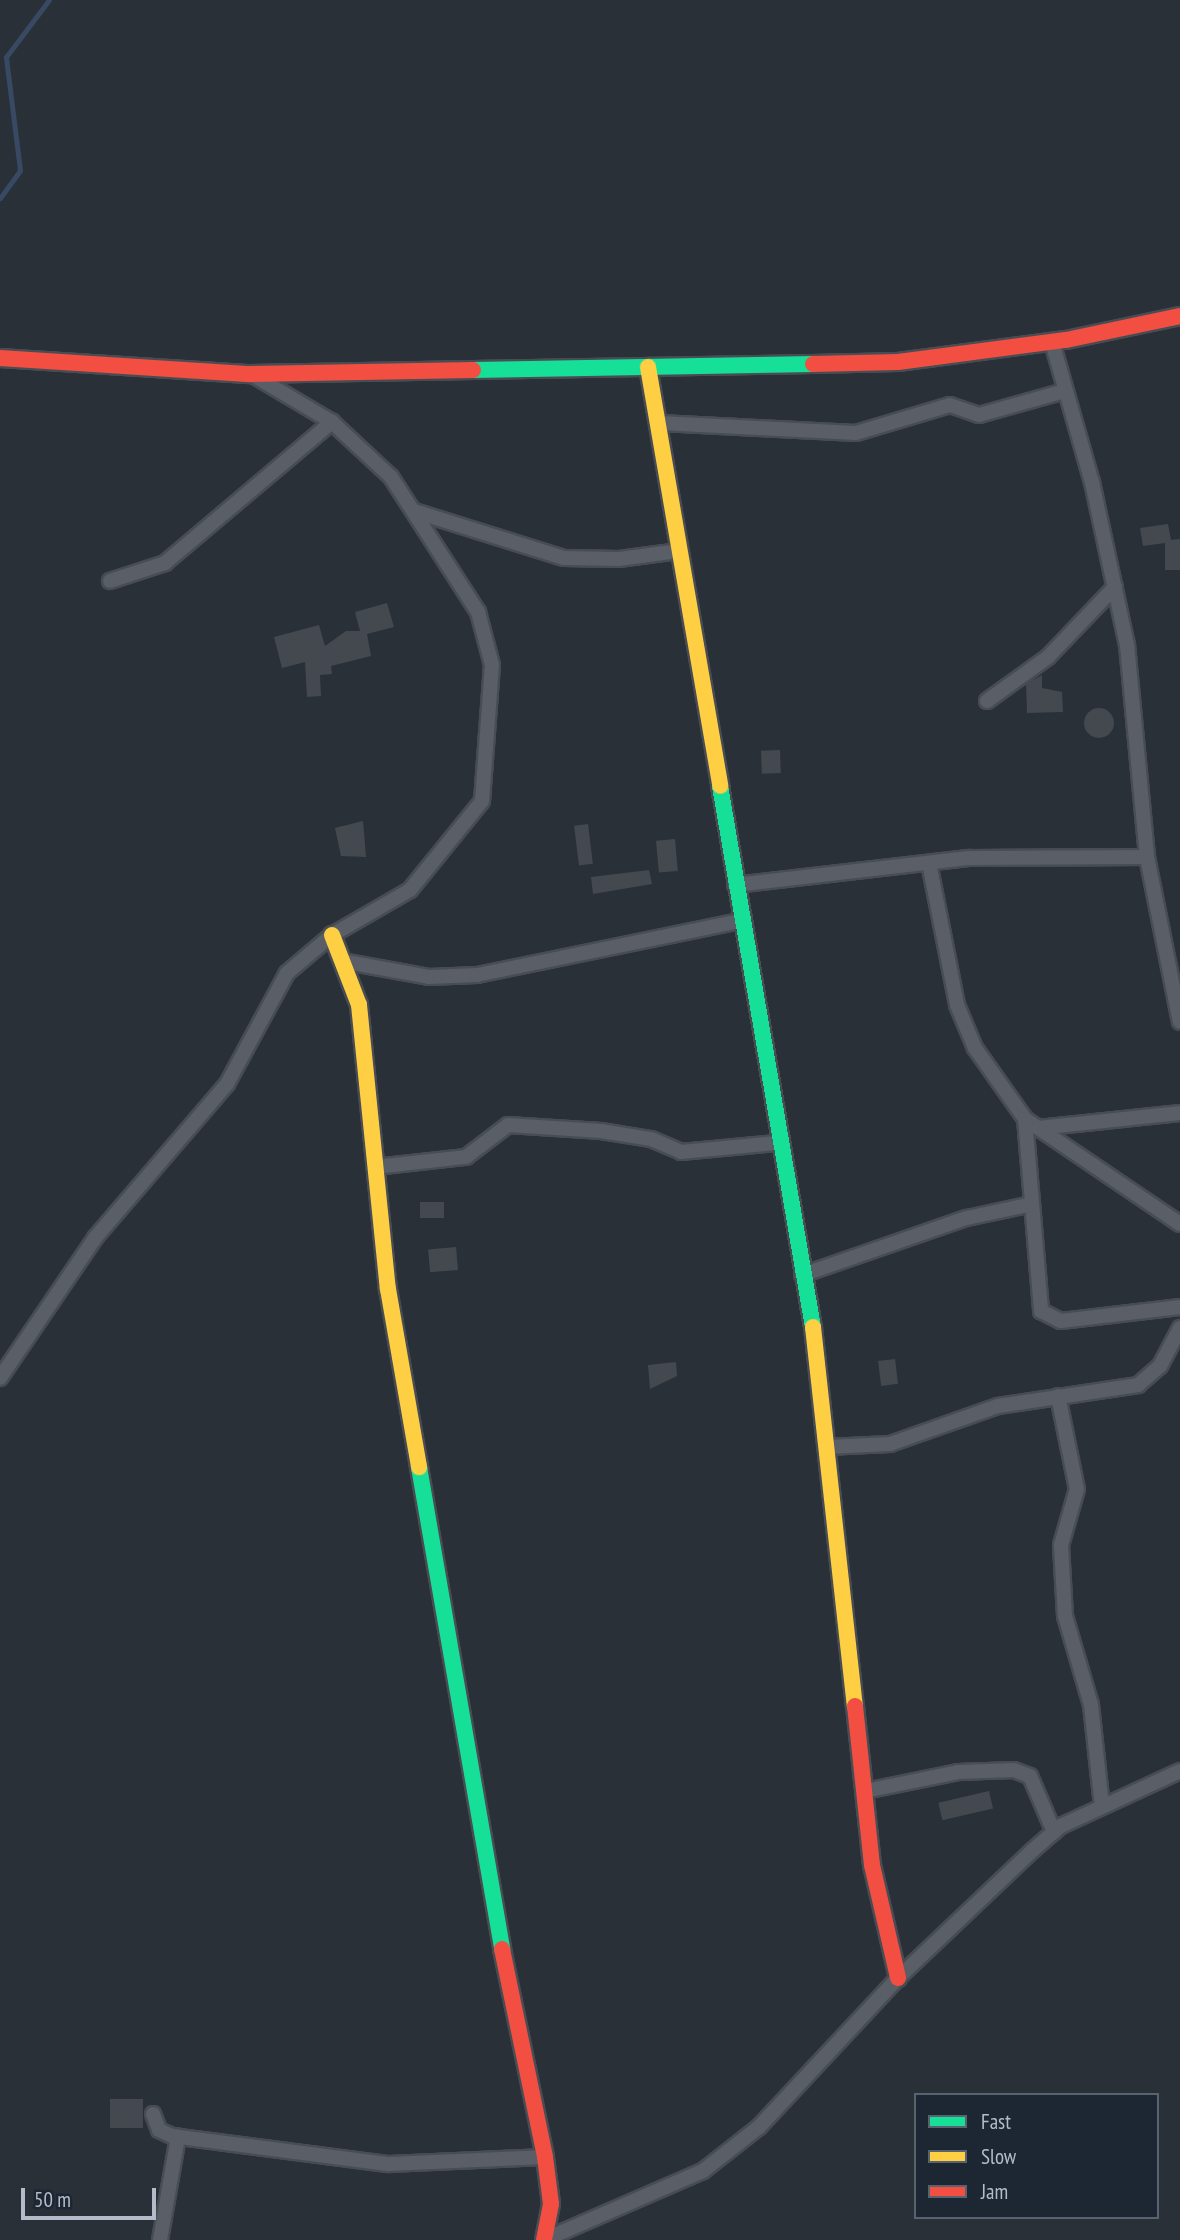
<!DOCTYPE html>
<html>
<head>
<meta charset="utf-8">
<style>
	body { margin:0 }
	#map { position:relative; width:1180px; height:2240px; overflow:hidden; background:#2a3038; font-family:"PT Sans Narrow",sans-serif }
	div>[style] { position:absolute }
	.stream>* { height:5px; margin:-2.5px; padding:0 2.5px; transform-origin:2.5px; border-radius:2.5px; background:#384963 }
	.building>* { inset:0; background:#444950; transform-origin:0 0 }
	.round { border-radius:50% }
	.roads { filter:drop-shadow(2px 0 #484c53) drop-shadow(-2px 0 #484c53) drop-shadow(0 2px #484c53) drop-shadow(0 -2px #484c53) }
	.street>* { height:14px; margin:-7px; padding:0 7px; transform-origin:7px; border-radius:7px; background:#5a5e66 }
	.fast>* { height:16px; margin:-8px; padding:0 8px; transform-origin:8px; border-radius:8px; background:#16e098 }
	.slow>* { height:16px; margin:-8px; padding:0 8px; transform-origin:8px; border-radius:8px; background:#ffcf43 }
	.jam>* { height:16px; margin:-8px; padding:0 8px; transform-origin:8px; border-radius:8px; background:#f24e42 }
	span { translate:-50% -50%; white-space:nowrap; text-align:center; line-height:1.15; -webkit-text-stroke:7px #1d2633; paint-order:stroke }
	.legend { position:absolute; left:914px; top:2093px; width:245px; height:126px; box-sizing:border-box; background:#1d2633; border:2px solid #59626f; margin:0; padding:9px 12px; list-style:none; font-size:21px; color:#b4bcc9 }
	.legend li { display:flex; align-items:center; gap:14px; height:35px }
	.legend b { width:35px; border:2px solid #59626f }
	.scale { position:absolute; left:21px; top:2188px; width:135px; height:32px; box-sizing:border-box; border:4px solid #b4bcc9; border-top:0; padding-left:9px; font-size:21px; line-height:24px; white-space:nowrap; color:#b4bcc9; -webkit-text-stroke:5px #1d2633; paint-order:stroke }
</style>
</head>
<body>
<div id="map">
	<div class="stream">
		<div style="left:0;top:198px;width:34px;rotate:-54deg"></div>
		<div style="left:20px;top:170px;width:114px;rotate:-97.1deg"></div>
		<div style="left:6px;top:57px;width:71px;rotate:-53deg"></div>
	</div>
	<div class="building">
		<div style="clip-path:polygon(1168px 524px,1171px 540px,1180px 539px,1180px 570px,1165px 570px,1165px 543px,1143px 546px,1140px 528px)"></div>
		<div style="clip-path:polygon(387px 603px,394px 627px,367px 634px,371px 656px,331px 666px,332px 674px,320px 675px,321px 696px,307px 697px,305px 662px,282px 668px,274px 637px,319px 625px,325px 646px,346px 631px,360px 631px,355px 612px)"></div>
		<div style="clip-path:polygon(1042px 675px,1042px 688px,1062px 692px,1063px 712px,1027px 713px,1026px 684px)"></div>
		<div class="round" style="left:1084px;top:708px;width:30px;height:30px"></div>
		<div style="left:780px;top:750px;width:23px;height:19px;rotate:88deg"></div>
		<div style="clip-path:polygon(363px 821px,366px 857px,341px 856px,335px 828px)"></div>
		<div style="left:588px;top:824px;width:40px;height:14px;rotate:83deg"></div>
		<div style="left:675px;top:839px;width:32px;height:19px;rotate:85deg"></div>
		<div style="clip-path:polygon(649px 870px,652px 884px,593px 894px,591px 877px)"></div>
		<div style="left:420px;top:1202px;width:24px;height:16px"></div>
		<div style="left:456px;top:1247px;width:23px;height:28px;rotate:85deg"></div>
		<div style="left:895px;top:1359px;width:25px;height:17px;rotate:83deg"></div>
		<div style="clip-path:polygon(676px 1362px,677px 1376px,650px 1389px,648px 1365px)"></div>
		<div style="left:989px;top:1791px;width:18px;height:52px;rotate:77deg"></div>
		<div style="left:110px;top:2099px;width:33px;height:29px"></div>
	</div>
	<div class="roads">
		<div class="street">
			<div style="left:1052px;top:342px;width:146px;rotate:74.1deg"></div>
			<div style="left:1092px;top:482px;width:167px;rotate:77.9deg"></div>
			<div style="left:1127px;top:645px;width:213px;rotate:84.6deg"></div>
			<div style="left:1147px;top:857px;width:168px;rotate:78.7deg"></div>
			<div style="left:660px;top:423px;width:196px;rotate:2.9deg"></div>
			<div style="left:856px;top:433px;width:98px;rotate:-16.6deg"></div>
			<div style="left:950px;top:405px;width:31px;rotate:19deg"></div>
			<div style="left:979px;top:415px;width:89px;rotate:-15.6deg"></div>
			<div style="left:414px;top:511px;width:157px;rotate:17.4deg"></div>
			<div style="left:564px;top:558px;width:55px;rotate:1deg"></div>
			<div style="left:619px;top:559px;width:61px;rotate:-7.6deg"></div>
			<div style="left:110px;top:581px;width:58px;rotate:-18.1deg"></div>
			<div style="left:165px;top:563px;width:219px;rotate:-40.2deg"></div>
			<div style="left:987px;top:701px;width:75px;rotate:-35.8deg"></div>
			<div style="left:1048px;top:657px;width:97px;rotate:-46.3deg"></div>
			<div style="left:929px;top:863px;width:145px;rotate:78.8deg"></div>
			<div style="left:957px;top:1005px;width:47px;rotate:67.3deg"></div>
			<div style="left:975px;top:1048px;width:87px;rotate:54.8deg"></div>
			<div style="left:1025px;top:1119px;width:187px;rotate:34.1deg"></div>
			<div style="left:735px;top:885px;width:237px;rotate:-6.6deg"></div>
			<div style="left:970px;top:858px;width:177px;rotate:-0.3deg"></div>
			<div style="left:347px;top:962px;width:83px;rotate:10.4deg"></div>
			<div style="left:429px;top:977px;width:48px;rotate:-2.4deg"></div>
			<div style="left:477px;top:975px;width:269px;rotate:-11.6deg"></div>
			<div style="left:1025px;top:1119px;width:193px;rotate:85.2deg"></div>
			<div style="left:1041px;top:1311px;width:22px;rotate:27deg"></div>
			<div style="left:1061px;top:1321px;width:120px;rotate:-6.7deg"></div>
			<div style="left:1038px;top:1128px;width:143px;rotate:-6deg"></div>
			<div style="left:375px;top:1167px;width:92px;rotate:-6.3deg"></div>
			<div style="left:466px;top:1157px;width:53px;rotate:-37.3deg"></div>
			<div style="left:508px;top:1125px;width:93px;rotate:3.7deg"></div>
			<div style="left:601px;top:1131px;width:51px;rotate:9.1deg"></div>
			<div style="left:651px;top:1139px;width:33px;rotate:23deg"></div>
			<div style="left:681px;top:1152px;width:96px;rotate:-5.4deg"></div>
			<div style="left:802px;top:1275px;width:175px;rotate:-19.1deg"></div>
			<div style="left:967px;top:1218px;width:66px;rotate:-12.2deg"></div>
			<div style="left:0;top:1378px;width:169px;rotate:-55.8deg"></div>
			<div style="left:95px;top:1238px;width:203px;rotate:-49.4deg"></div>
			<div style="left:227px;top:1084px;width:126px;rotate:-61.6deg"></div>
			<div style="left:287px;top:973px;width:59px;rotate:-40.2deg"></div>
			<div style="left:332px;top:935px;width:90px;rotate:-30deg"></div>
			<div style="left:410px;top:890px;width:114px;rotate:-51deg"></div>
			<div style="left:482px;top:801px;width:136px;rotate:-85.8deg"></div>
			<div style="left:492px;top:665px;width:55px;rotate:-104.8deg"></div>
			<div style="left:478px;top:612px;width:161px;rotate:-122.8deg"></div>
			<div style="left:391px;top:477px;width:81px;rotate:-137deg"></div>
			<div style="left:332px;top:422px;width:94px;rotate:-149.3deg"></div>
			<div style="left:1058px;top:1396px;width:95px;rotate:78.5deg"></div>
			<div style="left:1077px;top:1489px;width:58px;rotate:105.9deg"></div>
			<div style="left:1061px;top:1545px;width:71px;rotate:86.8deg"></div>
			<div style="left:1065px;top:1616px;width:93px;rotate:73.7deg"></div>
			<div style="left:1091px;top:1705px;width:102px;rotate:83.8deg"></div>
			<div style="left:827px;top:1447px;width:63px;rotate:-2.7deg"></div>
			<div style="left:890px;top:1444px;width:114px;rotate:-19.4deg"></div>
			<div style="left:998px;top:1406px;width:142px;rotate:-8.5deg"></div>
			<div style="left:1138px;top:1385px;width:29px;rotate:-41deg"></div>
			<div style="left:1160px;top:1366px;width:43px;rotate:-62.2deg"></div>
			<div style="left:865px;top:1791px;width:95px;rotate:-11.5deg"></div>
			<div style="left:958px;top:1772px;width:56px;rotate:-2deg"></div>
			<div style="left:1014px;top:1770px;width:17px;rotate:21deg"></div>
			<div style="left:1030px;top:1776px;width:61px;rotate:66.8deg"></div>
			<div style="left:153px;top:2114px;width:17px;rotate:69deg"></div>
			<div style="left:159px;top:2130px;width:14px;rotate:25deg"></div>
			<div style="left:172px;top:2136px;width:219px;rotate:7.4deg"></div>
			<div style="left:389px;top:2164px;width:156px;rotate:-2.6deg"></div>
			<div style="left:160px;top:2240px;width:105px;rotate:-80.1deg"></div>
			<div style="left:544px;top:2240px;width:173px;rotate:-23.5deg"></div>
			<div style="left:703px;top:2171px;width:71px;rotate:-38.2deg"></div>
			<div style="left:759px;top:2127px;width:204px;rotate:-47deg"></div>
			<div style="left:898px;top:1978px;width:186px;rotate:-43.5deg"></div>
			<div style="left:1033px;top:1850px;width:37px;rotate:-41deg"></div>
			<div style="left:1061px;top:1826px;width:131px;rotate:-24.8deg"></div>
		</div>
		<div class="fast">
			<div style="left:473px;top:370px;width:340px;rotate:-1deg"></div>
			<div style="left:720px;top:786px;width:549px;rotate:80.25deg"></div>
			<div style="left:419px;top:1467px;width:489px;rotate:80.2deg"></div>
		</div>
		<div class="slow">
			<div style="left:648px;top:367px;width:425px;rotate:80.2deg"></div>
			<div style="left:332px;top:935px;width:75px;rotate:68.9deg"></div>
			<div style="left:359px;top:1005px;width:285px;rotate:84.2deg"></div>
			<div style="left:388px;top:1289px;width:181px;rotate:80.1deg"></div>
			<div style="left:813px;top:1327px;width:381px;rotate:83.7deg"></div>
		</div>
		<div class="jam">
			<div style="left:0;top:358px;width:251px;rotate:3.7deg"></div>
			<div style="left:250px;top:374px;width:223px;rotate:-1deg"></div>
			<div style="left:813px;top:364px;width:85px;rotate:-1.3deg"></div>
			<div style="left:898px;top:362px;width:169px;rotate:-7.5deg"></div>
			<div style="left:1066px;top:340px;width:116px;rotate:-11.9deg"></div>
			<div style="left:855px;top:1706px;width:160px;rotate:83.9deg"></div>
			<div style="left:872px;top:1865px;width:116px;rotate:77deg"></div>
			<div style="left:502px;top:1949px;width:212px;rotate:78.3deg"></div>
			<div style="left:545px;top:2157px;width:47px;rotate:82.7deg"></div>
			<div style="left:551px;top:2204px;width:37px;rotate:101deg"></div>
		</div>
	</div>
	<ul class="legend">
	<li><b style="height:9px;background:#16e098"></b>Fast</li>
	<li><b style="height:9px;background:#ffcf43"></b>Slow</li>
	<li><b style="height:9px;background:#f24e42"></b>Jam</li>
	</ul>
	<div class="scale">50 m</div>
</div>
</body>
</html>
